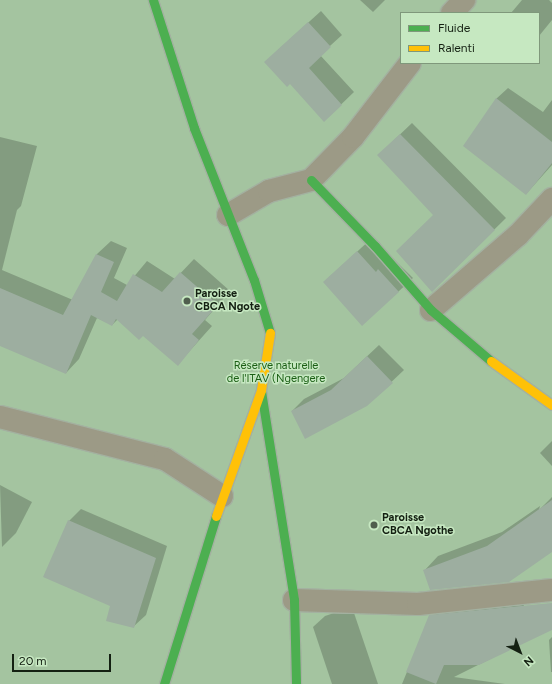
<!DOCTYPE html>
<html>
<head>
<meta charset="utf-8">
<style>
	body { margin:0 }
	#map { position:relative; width:552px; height:684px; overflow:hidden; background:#c0d3bd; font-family:Figtree,sans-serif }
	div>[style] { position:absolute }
	.green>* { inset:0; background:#a4c4a0 }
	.shadow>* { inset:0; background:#0003 }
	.building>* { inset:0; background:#9daea0 }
	.roads { filter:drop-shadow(1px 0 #a3b1a0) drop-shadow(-1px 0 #a3b1a0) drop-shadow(0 1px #a3b1a0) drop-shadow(0 -1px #a3b1a0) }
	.street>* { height:22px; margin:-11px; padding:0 11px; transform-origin:11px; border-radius:11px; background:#9c9a86 }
	.fast>* { height:9px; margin:-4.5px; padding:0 4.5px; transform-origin:4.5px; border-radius:4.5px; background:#4caf50 }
	.slow>* { height:9px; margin:-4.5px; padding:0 4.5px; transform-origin:4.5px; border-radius:4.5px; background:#ffc107 }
	.dots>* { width:11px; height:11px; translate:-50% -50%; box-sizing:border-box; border:2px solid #c6e8c1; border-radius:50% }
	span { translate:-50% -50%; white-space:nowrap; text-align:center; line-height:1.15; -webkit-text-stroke:3px #c6e8c1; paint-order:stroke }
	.poi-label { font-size:11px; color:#142012; font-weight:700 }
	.left { translate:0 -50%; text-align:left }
	.park-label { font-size:11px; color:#1b5e15 }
	.legend { position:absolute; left:400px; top:12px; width:140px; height:52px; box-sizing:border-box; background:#c6e8c1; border:1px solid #7f987b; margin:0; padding:5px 7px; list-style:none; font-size:12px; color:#142012 }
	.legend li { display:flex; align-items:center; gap:8px; height:20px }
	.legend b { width:20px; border:1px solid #7f987b }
	.north { position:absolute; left:500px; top:632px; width:40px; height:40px; -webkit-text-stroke:3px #c6e8c1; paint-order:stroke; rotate:138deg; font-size:11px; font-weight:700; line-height:16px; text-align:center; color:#142012 }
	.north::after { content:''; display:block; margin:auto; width:14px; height:18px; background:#142012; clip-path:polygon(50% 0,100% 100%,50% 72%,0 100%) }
	.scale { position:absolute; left:12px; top:654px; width:99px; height:18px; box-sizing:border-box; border:2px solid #142012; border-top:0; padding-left:5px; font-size:12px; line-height:14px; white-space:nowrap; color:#142012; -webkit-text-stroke:3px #c6e8c1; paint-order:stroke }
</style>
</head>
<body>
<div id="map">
	<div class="green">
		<div style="clip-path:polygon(evenodd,0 0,552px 0,552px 684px,0 684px,0 0,401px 13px,539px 13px,539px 63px,401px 63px,401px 13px)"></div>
	</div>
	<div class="shadow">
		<div style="clip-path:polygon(360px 0,385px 0,373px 12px)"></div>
		<div style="clip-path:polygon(522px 0,549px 0,552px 3px,552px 20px,539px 36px,539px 13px,511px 13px)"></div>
		<div style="clip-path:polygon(321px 11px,342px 35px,320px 55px,354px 92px,324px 121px,278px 50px)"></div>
		<div style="clip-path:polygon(508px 88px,543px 112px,552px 100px,552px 165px,526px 194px,496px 99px)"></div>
		<div style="clip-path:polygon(412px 123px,506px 218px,432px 291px,434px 215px,391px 143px)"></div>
		<div style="clip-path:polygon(0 137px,37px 146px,21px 206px,17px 210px,2px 270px,73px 300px,97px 254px,111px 241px,127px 248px,114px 278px,127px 285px,147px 261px,175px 279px,194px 259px,230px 291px,205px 320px,212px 326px,178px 364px,143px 335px,118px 319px,112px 325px,97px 318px,79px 359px,66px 373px,0 345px)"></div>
		<div style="clip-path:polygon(372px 238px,413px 278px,398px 292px,324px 282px)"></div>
		<div style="clip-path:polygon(379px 345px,404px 370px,366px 406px,292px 411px,304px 399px,344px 378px)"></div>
		<div style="clip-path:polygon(552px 441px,552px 466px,540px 453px)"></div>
		<div style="clip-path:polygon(0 485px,32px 502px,16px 533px,2px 547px)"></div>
		<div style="clip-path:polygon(552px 497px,552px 551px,532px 560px,424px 571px,438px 556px,502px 532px,540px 506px,539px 510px)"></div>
		<div style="clip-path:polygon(81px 509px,167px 546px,146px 615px,133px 627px,112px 606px,69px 521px)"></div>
		<div style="clip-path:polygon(525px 595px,520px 639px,508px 650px,454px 677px,505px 684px,402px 684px,430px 616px,442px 604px)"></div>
		<div style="clip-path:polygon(352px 607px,378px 684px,332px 684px,313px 627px,325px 616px)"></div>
		<div style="clip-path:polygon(552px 637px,552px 672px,551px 672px,549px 640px)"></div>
	</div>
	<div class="building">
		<div style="clip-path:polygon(308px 22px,331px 47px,309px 68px,342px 105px,324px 122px,290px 84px,287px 87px,264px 62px)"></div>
		<div style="clip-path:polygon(496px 98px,552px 142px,552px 163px,526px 195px,463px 146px)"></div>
		<div style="clip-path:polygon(400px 134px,495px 230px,432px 292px,396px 251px,433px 215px,377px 155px)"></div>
		<div style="clip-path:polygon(357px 251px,376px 272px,378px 269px,399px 292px,362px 326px,323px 282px)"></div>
		<div style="clip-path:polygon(96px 254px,114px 262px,101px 292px,117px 301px,133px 274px,162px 292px,180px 272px,218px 305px,192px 334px,199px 340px,178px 366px,143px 336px,139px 340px,116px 319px,112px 326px,91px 315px,66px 374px,0 346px,0 288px,63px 315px)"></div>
		<div style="clip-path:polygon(367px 356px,393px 383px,367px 406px,305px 439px,291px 411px,331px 390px)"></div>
		<div style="clip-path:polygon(552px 500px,552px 552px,509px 582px,430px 590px,423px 570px,487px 546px)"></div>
		<div style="clip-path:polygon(68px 520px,156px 558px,134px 628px,106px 621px,110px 606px,43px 577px)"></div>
		<div style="clip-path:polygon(552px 603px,552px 630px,479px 665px,444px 665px,436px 684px,406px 672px,429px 615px)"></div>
	</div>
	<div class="roads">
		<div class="street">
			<div style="left:452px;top:13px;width:18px;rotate:-47deg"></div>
			<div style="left:228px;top:215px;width:48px;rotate:-30.3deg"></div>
			<div style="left:269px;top:191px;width:43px;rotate:-14.7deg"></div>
			<div style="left:311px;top:180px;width:60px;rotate:-45.7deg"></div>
			<div style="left:353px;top:137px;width:93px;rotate:-52.4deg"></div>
			<div style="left:431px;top:310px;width:115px;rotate:-40.8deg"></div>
			<div style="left:518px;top:235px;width:50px;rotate:-46.6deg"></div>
			<div style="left:0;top:417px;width:170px;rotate:14.3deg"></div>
			<div style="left:165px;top:459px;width:68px;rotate:33deg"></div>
			<div style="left:294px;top:600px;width:124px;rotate:1.8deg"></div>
			<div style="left:418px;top:604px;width:135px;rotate:-6deg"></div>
		</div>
		<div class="fast">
			<div style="left:153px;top:0;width:134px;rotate:72.2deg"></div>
			<div style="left:194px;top:128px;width:163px;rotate:68.5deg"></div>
			<div style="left:254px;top:280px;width:55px;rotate:73.2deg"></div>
			<div style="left:311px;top:180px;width:92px;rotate:45.9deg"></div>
			<div style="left:375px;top:246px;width:85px;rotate:48.8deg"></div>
			<div style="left:431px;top:310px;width:79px;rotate:40.4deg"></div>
			<div style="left:261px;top:391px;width:212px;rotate:81deg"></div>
			<div style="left:294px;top:600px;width:84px;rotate:88.6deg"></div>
			<div style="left:164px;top:684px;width:176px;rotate:-72.8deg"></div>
		</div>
		<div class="slow">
			<div style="left:491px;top:361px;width:75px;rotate:35.8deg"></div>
			<div style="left:216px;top:516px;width:134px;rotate:-70.3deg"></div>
			<div style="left:261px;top:390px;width:58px;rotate:-81deg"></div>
		</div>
	</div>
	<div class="dots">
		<div style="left:187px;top:301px;background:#505f4e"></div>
		<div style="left:374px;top:525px;background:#505f4e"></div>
	</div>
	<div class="poi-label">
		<span class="left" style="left:195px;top:301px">Paroisse<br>CBCA Ngote</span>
		<span class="left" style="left:382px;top:525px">Paroisse<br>CBCA Ngothe</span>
	</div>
	<div class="park-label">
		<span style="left:276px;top:373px">Réserve naturelle<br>de l'ITAV (Ngengere</span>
	</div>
	<ul class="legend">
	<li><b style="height:5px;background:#4caf50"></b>Fluide</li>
	<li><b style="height:5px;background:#ffc107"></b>Ralenti</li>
	</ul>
	<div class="north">N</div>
	<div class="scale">20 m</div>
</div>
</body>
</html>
